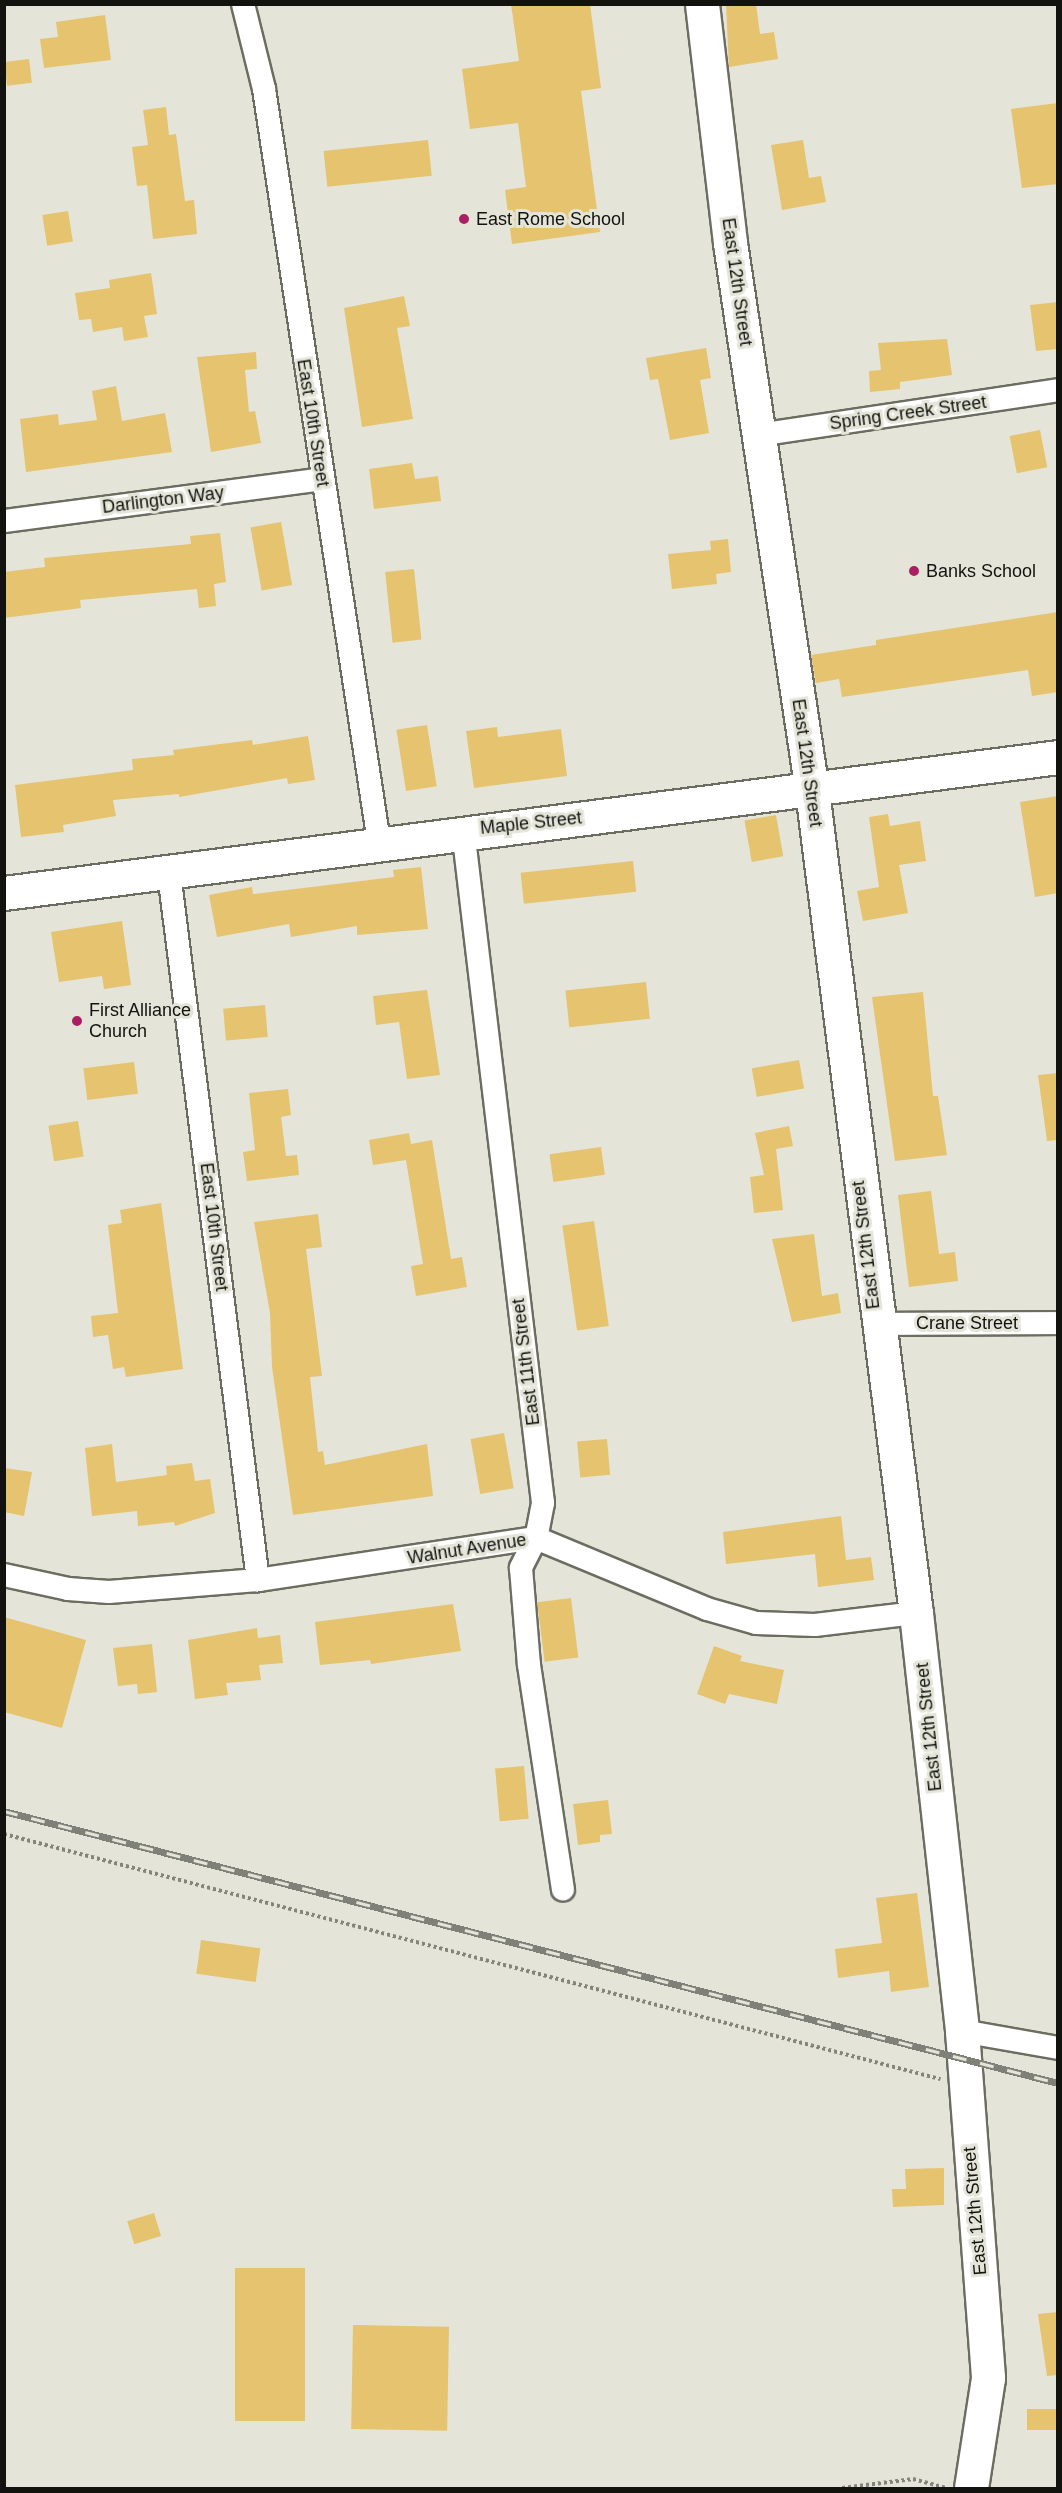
<!DOCTYPE html>
<html>
<head>
<meta charset="utf-8">
<style>
	body { margin:0 }
	#map { position:relative; width:1062px; height:2493px; overflow:hidden; background:#e4e5d8; font-family:Helvetica,sans-serif }
	div>[style] { position:absolute }
	.building>* { inset:0; background:#e5c36f; transform-origin:0 0 }
	.path>* { height:4px; margin-top:-2px; transform-origin:0; background:repeating-linear-gradient(90deg,#83847a 0 3px,transparent 0 6px) }
	.roads { filter:drop-shadow(2px 0 #6c6d61) drop-shadow(-2px 0 #6c6d61) drop-shadow(0 2px #6c6d61) drop-shadow(0 -2px #6c6d61) }
	.street>* { height:22px; margin:-11px; padding:0 11px; transform-origin:11px; border-radius:11px; background:#fff }
	.secondary>* { height:33px; margin:-16.5px; padding:0 16.5px; transform-origin:16.5px; border-radius:16.5px; background:#fff }
	.rail>* { height:7px; margin-top:-3.5px; transform-origin:0; background:repeating-linear-gradient(90deg,#e4e5d8 0 14px,#7f8077 0 28px); box-sizing:border-box; border-block:2px solid #7f8077 }
	.dots>* { width:16px; height:16px; translate:-50% -50%; box-sizing:border-box; border:3px solid #e4e5d8; border-radius:50% }
	span { translate:-50% -50%; white-space:nowrap; text-align:center; line-height:1.15; -webkit-text-stroke:6px #e4e5d8; paint-order:stroke }
	.poi-label { font-size:18px; color:#12130e }
	.left { translate:0 -50%; text-align:left }
	.street-label { font-size:18px; color:#12130e }
	.frame { position:absolute; inset:0; border:6px solid #12130e; pointer-events:none }
</style>
</head>
<body>
<div id="map">
	<div class="building">
		<div style="clip-path:polygon(511px 4px,590px 4px,601px 88px,581px 91px,600px 232px,512px 244px,505px 190px,526px 187px,518px 123px,470px 129px,462px 69px,519px 61px)"></div>
		<div style="clip-path:polygon(726px 4px,756px 4px,760px 34px,774px 32px,778px 59px,729px 67px)"></div>
		<div style="clip-path:polygon(105px 15px,111px 60px,44px 68px,40px 39px,58px 37px,56px 22px)"></div>
		<div style="left:29px;top:59px;width:24px;height:25px;rotate:83deg"></div>
		<div style="clip-path:polygon(1058px 103px,1058px 184px,1022px 188px,1011px 109px)"></div>
		<div style="clip-path:polygon(166px 107px,169px 135px,176px 134px,185px 201px,194px 200px,197px 234px,153px 239px,147px 185px,137px 186px,132px 147px,148px 145px,143px 110px)"></div>
		<div style="left:428px;top:140px;width:36px;height:105px;rotate:84deg"></div>
		<div style="clip-path:polygon(803px 140px,809px 178px,821px 176px,826px 202px,782px 210px,771px 145px)"></div>
		<div style="left:68px;top:211px;width:31px;height:26px;rotate:81deg"></div>
		<div style="clip-path:polygon(151px 273px,157px 314px,144px 316px,148px 337px,124px 341px,122px 327px,93px 332px,91px 319px,79px 320px,75px 293px,110px 288px,109px 280px)"></div>
		<div style="clip-path:polygon(404px 296px,410px 326px,397px 328px,413px 419px,362px 427px,344px 308px)"></div>
		<div style="clip-path:polygon(1058px 302px,1058px 349px,1036px 351px,1030px 305px)"></div>
		<div style="clip-path:polygon(947px 339px,952px 375px,900px 382px,900px 389px,870px 392px,869px 371px,881px 370px,878px 343px)"></div>
		<div style="clip-path:polygon(706px 348px,711px 378px,700px 380px,709px 433px,670px 440px,658px 379px,650px 380px,646px 358px)"></div>
		<div style="clip-path:polygon(256px 352px,257px 369px,245px 370px,249px 412px,255px 411px,261px 443px,211px 452px,197px 357px)"></div>
		<div style="clip-path:polygon(116px 386px,122px 421px,165px 413px,172px 452px,26px 472px,20px 419px,58px 414px,59px 425px,97px 420px,92px 391px)"></div>
		<div style="left:1040px;top:430px;width:38px;height:31px;rotate:79deg"></div>
		<div style="clip-path:polygon(412px 463px,415px 479px,438px 476px,441px 501px,374px 509px,369px 469px)"></div>
		<div style="left:281px;top:522px;width:64px;height:31px;rotate:80deg"></div>
		<div style="clip-path:polygon(220px 533px,226px 582px,214px 584px,216px 606px,199px 608px,197px 589px,80px 600px,81px 608px,4px 618px,4px 572px,45px 567px,44px 558px,191px 544px,190px 536px)"></div>
		<div style="clip-path:polygon(728px 539px,731px 572px,716px 574px,717px 584px,672px 589px,668px 554px,711px 550px,710px 541px)"></div>
		<div style="left:414px;top:569px;width:71px;height:29px;rotate:84deg"></div>
		<div style="clip-path:polygon(1058px 612px,1058px 692px,1032px 696px,1028px 670px,842px 697px,839px 679px,816px 683px,811px 655px,876px 645px,876px 640px)"></div>
		<div style="left:427px;top:725px;width:62px;height:31px;rotate:81deg"></div>
		<div style="clip-path:polygon(497px 727px,498px 737px,561px 729px,567px 776px,474px 788px,466px 731px)"></div>
		<div style="clip-path:polygon(308px 736px,315px 780px,288px 784px,287px 778px,179px 797px,179px 794px,113px 800px,116px 816px,63px 825px,64px 832px,21px 837px,15px 785px,133px 770px,132px 759px,174px 755px,173px 750px,252px 740px,253px 745px)"></div>
		<div style="clip-path:polygon(1058px 796px,1058px 893px,1035px 897px,1020px 802px)"></div>
		<div style="clip-path:polygon(888px 814px,890px 826px,920px 821px,926px 861px,899px 865px,908px 913px,863px 921px,857px 891px,879px 887px,869px 817px)"></div>
		<div style="left:776px;top:815px;width:42px;height:32px;rotate:80deg"></div>
		<div style="left:633px;top:861px;width:31px;height:113px;rotate:84deg"></div>
		<div style="clip-path:polygon(421px 867px,428px 929px,357px 935px,357px 926px,291px 937px,289px 924px,217px 937px,209px 895px,252px 887px,253px 894px,394px 877px,393px 870px)"></div>
		<div style="clip-path:polygon(122px 921px,131px 985px,104px 989px,102px 976px,59px 982px,51px 932px)"></div>
		<div style="left:646px;top:982px;width:37px;height:81px;rotate:84deg"></div>
		<div style="clip-path:polygon(427px 990px,440px 1075px,407px 1079px,399px 1022px,376px 1025px,373px 996px)"></div>
		<div style="clip-path:polygon(923px 992px,933px 1096px,938px 1096px,947px 1155px,895px 1161px,872px 997px)"></div>
		<div style="left:265px;top:1005px;width:32px;height:42px;rotate:85deg"></div>
		<div style="left:799px;top:1060px;width:29px;height:48px;rotate:80deg"></div>
		<div style="left:134px;top:1062px;width:32px;height:51px;rotate:83deg"></div>
		<div style="clip-path:polygon(1058px 1073px,1058px 1140px,1047px 1141px,1038px 1075px)"></div>
		<div style="clip-path:polygon(288px 1089px,291px 1115px,281px 1117px,286px 1156px,297px 1155px,299px 1175px,247px 1181px,243px 1152px,255px 1150px,249px 1093px)"></div>
		<div style="left:78px;top:1121px;width:36px;height:30px;rotate:81deg"></div>
		<div style="clip-path:polygon(789px 1126px,793px 1146px,776px 1149px,783px 1210px,754px 1213px,750px 1177px,764px 1175px,755px 1133px)"></div>
		<div style="clip-path:polygon(409px 1133px,411px 1144px,432px 1140px,451px 1259px,462px 1257px,467px 1287px,416px 1296px,411px 1266px,423px 1264px,406px 1160px,373px 1165px,369px 1140px)"></div>
		<div style="left:601px;top:1147px;width:28px;height:52px;rotate:82deg"></div>
		<div style="clip-path:polygon(931px 1191px,939px 1254px,955px 1252px,958px 1281px,909px 1287px,898px 1195px)"></div>
		<div style="clip-path:polygon(161px 1203px,183px 1369px,126px 1377px,124px 1367px,113px 1369px,108px 1335px,93px 1337px,91px 1316px,118px 1313px,108px 1225px,122px 1223px,120px 1210px)"></div>
		<div style="clip-path:polygon(318px 1214px,322px 1247px,306px 1249px,322px 1376px,310px 1377px,318px 1452px,323px 1451px,325px 1465px,427px 1444px,433px 1496px,293px 1515px,272px 1367px,270px 1313px,254px 1222px)"></div>
		<div style="left:594px;top:1221px;width:106px;height:32px;rotate:82deg"></div>
		<div style="clip-path:polygon(814px 1234px,822px 1296px,838px 1293px,841px 1313px,792px 1322px,772px 1239px)"></div>
		<div style="left:504px;top:1433px;width:56px;height:34px;rotate:80deg"></div>
		<div style="left:607px;top:1439px;width:36px;height:30px;rotate:85deg"></div>
		<div style="clip-path:polygon(112px 1444px,116px 1482px,167px 1475px,166px 1466px,192px 1463px,195px 1481px,210px 1479px,215px 1513px,175px 1526px,174px 1522px,138px 1526px,137px 1511px,92px 1516px,85px 1448px)"></div>
		<div style="clip-path:polygon(4px 1468px,32px 1472px,24px 1516px,4px 1512px)"></div>
		<div style="clip-path:polygon(841px 1516px,846px 1560px,871px 1557px,874px 1580px,818px 1587px,815px 1554px,726px 1564px,723px 1532px)"></div>
		<div style="left:571px;top:1598px;width:60px;height:34px;rotate:83deg"></div>
		<div style="clip-path:polygon(453px 1604px,461px 1651px,371px 1664px,370px 1660px,320px 1665px,315px 1622px)"></div>
		<div style="clip-path:polygon(4px 1617px,86px 1640px,62px 1728px,4px 1712px)"></div>
		<div style="clip-path:polygon(257px 1628px,258px 1638px,280px 1635px,283px 1663px,259px 1665px,261px 1680px,226px 1683px,228px 1695px,195px 1699px,188px 1640px)"></div>
		<div style="clip-path:polygon(152px 1644px,157px 1692px,138px 1694px,137px 1684px,118px 1686px,113px 1648px)"></div>
		<div style="clip-path:polygon(714px 1646px,742px 1656px,740px 1661px,784px 1670px,777px 1704px,729px 1694px,725px 1704px,697px 1694px)"></div>
		<div style="left:524px;top:1766px;width:53px;height:29px;rotate:85deg"></div>
		<div style="clip-path:polygon(608px 1800px,612px 1834px,600px 1835px,600px 1842px,578px 1845px,573px 1804px)"></div>
		<div style="clip-path:polygon(917px 1893px,929px 1987px,891px 1992px,889px 1971px,838px 1978px,835px 1949px,882px 1943px,876px 1898px)"></div>
		<div style="left:201px;top:1940px;width:60px;height:34px;rotate:8deg"></div>
		<div style="clip-path:polygon(944px 2168px,944px 2205px,893px 2207px,892px 2189px,906px 2189px,905px 2169px)"></div>
		<div style="left:154px;top:2213px;width:24px;height:28px;rotate:73deg"></div>
		<div style="left:235px;top:2268px;width:70px;height:153px"></div>
		<div style="clip-path:polygon(1058px 2312px,1058px 2375px,1047px 2376px,1038px 2314px)"></div>
		<div style="left:353px;top:2325px;width:96px;height:104px;rotate:1deg"></div>
		<div style="left:1058px;top:2409px;width:21px;height:31px;rotate:90deg"></div>
	</div>
	<div class="path">
		<div style="left:4px;top:1834px;width:968px;rotate:14.67deg"></div>
		<div style="left:842px;top:2488px;width:72px;rotate:-7.2deg"></div>
		<div style="left:913px;top:2479px;width:35px;rotate:15deg"></div>
	</div>
	<div class="roads">
		<div class="street">
			<div style="left:243px;top:4px;width:88px;rotate:76.1deg"></div>
			<div style="left:264px;top:89px;width:762px;rotate:81.32deg"></div>
			<div style="left:758px;top:435px;width:303px;rotate:-8.5deg"></div>
			<div style="left:4px;top:521px;width:320px;rotate:-7.5deg"></div>
			<div style="left:463px;top:830px;width:678px;rotate:83.22deg"></div>
			<div style="left:543px;top:1503px;width:36px;rotate:101deg"></div>
			<div style="left:536px;top:1538px;width:34px;rotate:117deg"></div>
			<div style="left:521px;top:1568px;width:97px;rotate:85.3deg"></div>
			<div style="left:529px;top:1665px;width:227px;rotate:81.4deg"></div>
			<div style="left:169px;top:873px;width:713px;rotate:82.83deg"></div>
			<div style="left:876px;top:1324px;width:182px;rotate:-0.3deg"></div>
			<div style="left:4px;top:1575px;width:66px;rotate:12.3deg"></div>
			<div style="left:68px;top:1589px;width:41px;rotate:4.2deg"></div>
			<div style="left:109px;top:1592px;width:149px;rotate:-4.6deg"></div>
			<div style="left:258px;top:1580px;width:281px;rotate:-8.6deg"></div>
			<div style="left:536px;top:1538px;width:185px;rotate:22.5deg"></div>
			<div style="left:707px;top:1609px;width:51px;rotate:15.9deg"></div>
			<div style="left:756px;top:1623px;width:59px;rotate:1.9deg"></div>
			<div style="left:815px;top:1625px;width:102px;rotate:-6.8deg"></div>
			<div style="left:962px;top:2031px;width:97px;rotate:10deg"></div>
		</div>
		<div class="secondary">
			<div style="left:702px;top:4px;width:241px;rotate:83.3deg"></div>
			<div style="left:730px;top:243px;width:554px;rotate:81.49deg"></div>
			<div style="left:812px;top:791px;width:829px;rotate:82.79deg"></div>
			<div style="left:916px;top:1613px;width:421px;rotate:83.7deg"></div>
			<div style="left:962px;top:2031px;width:348px;rotate:85.7deg"></div>
			<div style="left:988px;top:2378px;width:111px;rotate:98.8deg"></div>
			<div style="left:4px;top:893px;width:1063px;rotate:-7.35deg"></div>
		</div>
	</div>
	<div class="rail">
		<div style="left:4px;top:1811px;width:1089px;rotate:14.47deg"></div>
	</div>
	<div class="dots">
		<div style="left:464px;top:219px;background:#aa1f61"></div>
		<div style="left:914px;top:571px;background:#aa1f61"></div>
		<div style="left:77px;top:1021px;background:#aa1f61"></div>
	</div>
	<div class="poi-label">
		<span class="left" style="left:476px;top:219px">East Rome School</span>
		<span class="left" style="left:926px;top:571px">Banks School</span>
		<span class="left" style="left:89px;top:1021px">First Alliance<br>Church</span>
	</div>
	<div class="street-label">
		<span style="left:737px;top:282px;rotate:82deg">East 12th Street</span>
		<span style="left:908px;top:413px;rotate:-8deg">Spring Creek Street</span>
		<span style="left:313px;top:423px;rotate:81deg">East 10th Street</span>
		<span style="left:163px;top:500px;rotate:-7deg">Darlington Way</span>
		<span style="left:807px;top:763px;rotate:82deg">East 12th Street</span>
		<span style="left:531px;top:823px;rotate:-6deg">Maple Street</span>
		<span style="left:214px;top:1227px;rotate:83deg">East 10th Street</span>
		<span style="left:866px;top:1245px;rotate:-97deg">East 12th Street</span>
		<span style="left:967px;top:1323px">Crane Street</span>
		<span style="left:526px;top:1362px;rotate:-97deg">East 11th Street</span>
		<span style="left:467px;top:1549px;rotate:-9deg">Walnut Avenue</span>
		<span style="left:929px;top:1727px;rotate:-96deg">East 12th Street</span>
		<span style="left:975px;top:2211px;rotate:-95deg">East 12th Street</span>
	</div>
	<div class="frame"></div>
</div>
</body>
</html>
